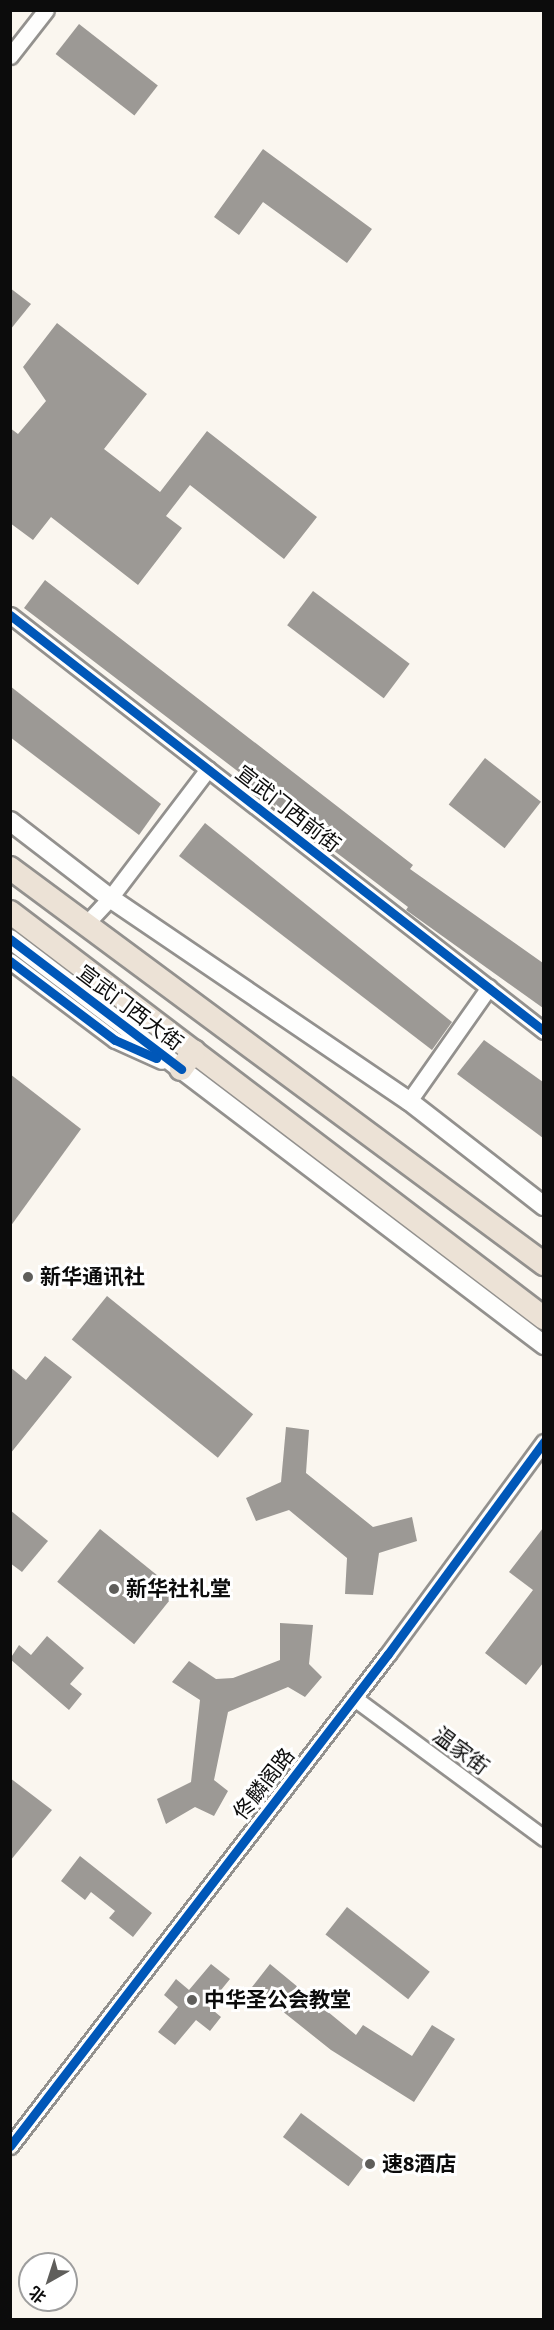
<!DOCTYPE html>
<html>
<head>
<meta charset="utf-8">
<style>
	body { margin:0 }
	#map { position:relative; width:554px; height:2330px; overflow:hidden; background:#faf6ef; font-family:"Zilla Slab","Noto Sans SC",serif }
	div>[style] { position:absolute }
	.building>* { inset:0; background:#9c9995; transform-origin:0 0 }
	.roads { filter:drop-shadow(2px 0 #93918e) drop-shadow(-2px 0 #93918e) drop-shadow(0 2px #93918e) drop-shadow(0 -2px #93918e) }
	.minor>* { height:15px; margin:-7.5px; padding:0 7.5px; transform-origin:7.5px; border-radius:7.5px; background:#fefefd }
	.tertiary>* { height:18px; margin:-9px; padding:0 9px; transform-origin:9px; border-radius:9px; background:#fefefd }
	.primary>* { height:22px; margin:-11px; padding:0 11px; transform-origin:11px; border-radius:11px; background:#ece2d6 }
	.cycleway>* { height:9px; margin:-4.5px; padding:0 4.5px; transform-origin:4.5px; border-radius:4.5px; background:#0057b8 }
	.dots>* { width:16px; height:16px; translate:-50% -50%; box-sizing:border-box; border:3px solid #fff; border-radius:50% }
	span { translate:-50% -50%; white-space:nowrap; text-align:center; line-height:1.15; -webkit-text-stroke:6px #fff; paint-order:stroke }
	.street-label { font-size:21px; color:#0c0c0c }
	.poi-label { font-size:21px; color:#0c0c0c; font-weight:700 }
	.left { translate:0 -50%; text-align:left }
	.frame { position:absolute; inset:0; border:12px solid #0c0c0c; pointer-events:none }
	.north { position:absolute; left:18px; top:2252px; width:60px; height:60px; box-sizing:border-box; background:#fff; border:2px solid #9e9e9e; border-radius:50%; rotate:219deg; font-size:16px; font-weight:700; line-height:24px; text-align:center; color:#0c0c0c }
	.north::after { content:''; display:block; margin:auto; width:21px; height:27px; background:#5f5e5b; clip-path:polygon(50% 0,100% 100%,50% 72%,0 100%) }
</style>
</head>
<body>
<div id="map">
	<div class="building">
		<div style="left:79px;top:24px;width:100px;height:38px;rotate:38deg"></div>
		<div style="clip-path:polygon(263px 149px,372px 229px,347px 263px,263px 202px,239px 235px,214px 217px)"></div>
		<div style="clip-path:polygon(10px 288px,31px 304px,10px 330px)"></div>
		<div style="clip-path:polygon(57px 323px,147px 394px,104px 449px,160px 492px,207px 431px,317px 517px,284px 559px,190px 485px,166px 516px,182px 528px,138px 585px,51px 517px,33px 540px,10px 523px,10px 428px,18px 434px,46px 401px,23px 367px)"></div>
		<div style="clip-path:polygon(45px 580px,413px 865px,410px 869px,543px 963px,543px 1008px,406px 910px,408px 907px,241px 780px,244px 776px,24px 608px)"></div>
		<div style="left:313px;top:591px;width:121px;height:43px;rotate:37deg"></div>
		<div style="clip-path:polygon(10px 686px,161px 804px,139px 835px,10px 737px)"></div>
		<div style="left:485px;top:758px;width:71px;height:59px;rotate:38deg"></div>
		<div style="clip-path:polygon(205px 823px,452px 1022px,432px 1050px,179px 856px)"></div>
		<div style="clip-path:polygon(484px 1040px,543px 1082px,543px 1138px,457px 1074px)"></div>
		<div style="clip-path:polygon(10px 1074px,81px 1129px,10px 1227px)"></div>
		<div style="left:107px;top:1296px;width:188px;height:56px;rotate:39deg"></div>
		<div style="clip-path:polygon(45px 1356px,72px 1377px,10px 1454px,10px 1367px,26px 1380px)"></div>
		<div style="clip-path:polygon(286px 1427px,309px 1430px,306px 1473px,373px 1527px,412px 1517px,417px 1541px,379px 1553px,373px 1595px,345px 1594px,347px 1558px,289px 1510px,256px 1521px,246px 1498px,281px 1482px)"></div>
		<div style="clip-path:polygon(10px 1510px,48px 1541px,22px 1572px,10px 1563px)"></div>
		<div style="clip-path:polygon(543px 1528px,543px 1663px,526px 1685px,485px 1653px,533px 1590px,509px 1572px)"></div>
		<div style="left:100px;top:1529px;width:99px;height:68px;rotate:39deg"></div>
		<div style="clip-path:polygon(280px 1623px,313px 1625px,309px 1664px,322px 1677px,305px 1697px,288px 1687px,228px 1712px,214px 1780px,228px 1791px,214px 1816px,195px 1807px,166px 1824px,157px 1799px,191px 1782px,200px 1700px,172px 1682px,189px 1661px,216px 1679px,233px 1678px,280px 1660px)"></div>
		<div style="clip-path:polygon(47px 1636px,84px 1668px,70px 1684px,82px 1694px,69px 1710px,10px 1659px,19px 1645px,31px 1655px)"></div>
		<div style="clip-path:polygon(10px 1778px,52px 1810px,10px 1861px)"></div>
		<div style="clip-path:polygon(80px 1856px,152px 1913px,133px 1937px,109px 1918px,115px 1911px,91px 1892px,85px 1900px,61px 1881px)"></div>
		<div style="left:347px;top:1907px;width:105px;height:35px;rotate:38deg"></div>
		<div style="clip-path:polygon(211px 1964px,230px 1979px,208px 2006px,221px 2017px,210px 2031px,196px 2020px,175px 2045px,158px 2032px,178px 2007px,164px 1995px,176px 1979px,189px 1990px)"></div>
		<div style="clip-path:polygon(270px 1964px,356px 2035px,363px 2025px,412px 2056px,432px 2025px,455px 2039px,414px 2102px,331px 2050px,252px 1987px)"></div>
		<div style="left:301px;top:2113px;width:82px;height:30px;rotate:37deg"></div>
	</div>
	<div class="roads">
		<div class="minor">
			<div style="left:10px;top:56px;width:58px;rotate:-52deg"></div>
			<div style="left:10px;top:615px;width:677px;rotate:37.92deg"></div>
			<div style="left:85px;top:925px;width:37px;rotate:-47deg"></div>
			<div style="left:110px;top:898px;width:162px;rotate:-52.8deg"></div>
			<div style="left:10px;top:961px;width:131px;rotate:37deg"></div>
			<div style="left:115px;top:1040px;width:51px;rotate:24.1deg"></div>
			<div style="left:409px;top:1101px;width:139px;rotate:-54.9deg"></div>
			<div style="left:354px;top:1698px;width:236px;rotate:36.4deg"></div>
			<div style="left:10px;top:2146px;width:620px;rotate:-52.47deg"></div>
			<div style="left:388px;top:1654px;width:263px;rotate:-53.7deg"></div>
		</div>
		<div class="tertiary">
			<div style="left:10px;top:821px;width:126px;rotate:37.6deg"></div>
			<div style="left:110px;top:898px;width:361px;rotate:34.2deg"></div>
			<div style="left:409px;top:1101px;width:171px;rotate:37.9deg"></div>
			<div style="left:10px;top:939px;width:671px;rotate:37.25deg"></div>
		</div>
		<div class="primary">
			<div style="left:10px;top:868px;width:665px;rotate:36.56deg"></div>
			<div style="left:10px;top:912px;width:671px;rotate:37.25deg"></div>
			<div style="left:181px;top:1069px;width:22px;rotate:-54deg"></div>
		</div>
	</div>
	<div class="cycleway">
		<div style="left:10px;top:615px;width:677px;rotate:37.92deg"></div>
		<div style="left:10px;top:939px;width:215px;rotate:37.2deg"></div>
		<div style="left:10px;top:961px;width:131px;rotate:37deg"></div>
		<div style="left:115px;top:1040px;width:45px;rotate:23.7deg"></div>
		<div style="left:10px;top:2146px;width:620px;rotate:-52.47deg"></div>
		<div style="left:388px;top:1654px;width:263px;rotate:-53.7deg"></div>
	</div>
	<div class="dots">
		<div style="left:28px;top:1277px;background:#5f5e5b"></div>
		<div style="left:114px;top:1589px;background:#5f5e5b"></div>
		<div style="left:192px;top:2000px;background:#5f5e5b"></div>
		<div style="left:370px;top:2164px;background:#5f5e5b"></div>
	</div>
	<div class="street-label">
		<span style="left:288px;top:809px;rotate:38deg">宣武门西前街</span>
		<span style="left:130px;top:1008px;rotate:37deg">宣武门西大街</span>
		<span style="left:461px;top:1751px;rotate:37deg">温家街</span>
		<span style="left:264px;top:1784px;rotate:-52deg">佟麟阁路</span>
	</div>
	<div class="poi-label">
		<span class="left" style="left:40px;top:1277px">新华通讯社</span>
		<span class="left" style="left:126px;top:1589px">新华社礼堂</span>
		<span class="left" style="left:204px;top:2000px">中华圣公会教堂</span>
		<span class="left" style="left:382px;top:2164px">速8酒店</span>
	</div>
	<div class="frame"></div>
	<div class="north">北</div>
</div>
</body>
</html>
